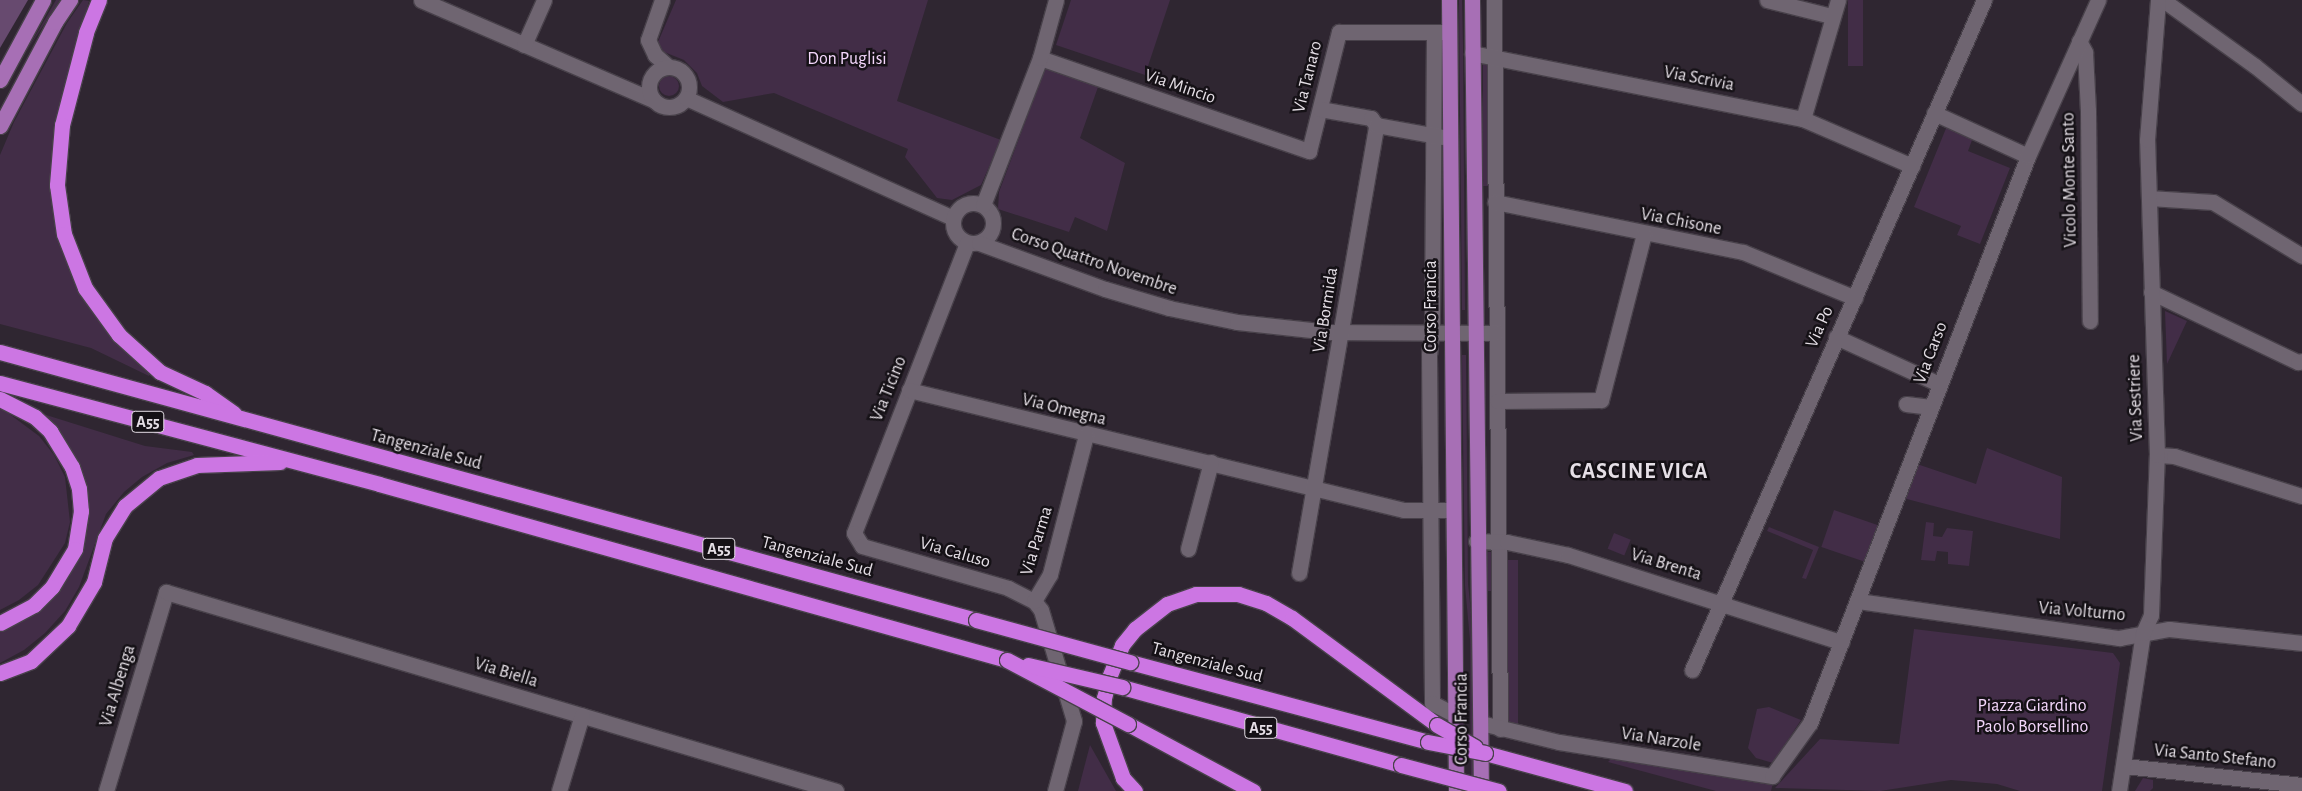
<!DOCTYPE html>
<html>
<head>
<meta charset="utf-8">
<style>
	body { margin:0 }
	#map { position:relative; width:2302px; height:791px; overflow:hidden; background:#2f2631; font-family:"Alegreya Sans",sans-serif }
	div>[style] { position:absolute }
	.green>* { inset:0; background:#422d47; transform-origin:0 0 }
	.round { border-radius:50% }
	.forest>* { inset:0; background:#674a6f }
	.roads { filter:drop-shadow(1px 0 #48414a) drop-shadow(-1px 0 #48414a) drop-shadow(0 1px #48414a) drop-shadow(0 -1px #48414a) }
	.minor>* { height:15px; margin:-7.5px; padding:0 7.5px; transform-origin:7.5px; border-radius:7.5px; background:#6f6571 }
	.minor>.ring { margin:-7.5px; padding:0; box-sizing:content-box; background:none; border:15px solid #6f6571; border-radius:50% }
	.major>* { height:15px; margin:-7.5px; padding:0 7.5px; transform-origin:7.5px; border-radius:7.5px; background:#a76fb5 }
	.highway>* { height:15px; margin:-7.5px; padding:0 7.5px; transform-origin:7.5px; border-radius:7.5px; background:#cc76e3 }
	.bridges { filter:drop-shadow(1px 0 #48414a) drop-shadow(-1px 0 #48414a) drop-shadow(0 1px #48414a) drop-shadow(0 -1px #48414a) }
	.highway-bridge>* { height:15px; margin:-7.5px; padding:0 7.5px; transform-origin:7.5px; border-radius:7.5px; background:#cc76e3 }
	span { translate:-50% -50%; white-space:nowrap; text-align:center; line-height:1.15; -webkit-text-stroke:5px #151116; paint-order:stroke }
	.shield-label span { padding:1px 4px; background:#151116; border:1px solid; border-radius:4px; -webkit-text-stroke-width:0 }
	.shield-label { font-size:16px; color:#e5dfe6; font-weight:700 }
	.park-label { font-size:18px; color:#f3d6fb }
	.street-label { font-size:18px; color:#e5dfe6 }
	.district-label { font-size:22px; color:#e5dfe6; font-weight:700; letter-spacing:1px }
</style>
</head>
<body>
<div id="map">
	<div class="green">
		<div style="clip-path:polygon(56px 0,60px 0,26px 52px)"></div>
		<div style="clip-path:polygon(83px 0,89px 1px,53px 137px,51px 187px,56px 228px,68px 265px,85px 300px,106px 330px,151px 373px,149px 376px,91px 348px,0 324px,0 155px,14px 122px,67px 23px)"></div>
		<div style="clip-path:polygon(676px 0,928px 0,897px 101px,1001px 140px,981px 185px,952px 200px,937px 198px,905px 157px,908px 149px,774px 93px,723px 102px,702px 86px,697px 73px,684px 60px,664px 52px,658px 42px)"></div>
		<div style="clip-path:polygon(1071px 0,1170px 0,1145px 75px,1056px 45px)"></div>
		<div style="clip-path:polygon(1459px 0,1462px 0,1463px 46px,1465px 310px,1462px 310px)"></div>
		<div style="left:1848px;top:0;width:15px;height:66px"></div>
		<div style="left:1488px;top:59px;width:127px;height:5px;rotate:90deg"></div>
		<div style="clip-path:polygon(1046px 66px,1098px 87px,1080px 138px,1125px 163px,1107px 231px,1075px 217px,1069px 232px,998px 209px,999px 192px)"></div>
		<div class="round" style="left:659px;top:76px;width:20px;height:20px"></div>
		<div style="clip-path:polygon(1949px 121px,1975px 132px,1968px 151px,2010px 168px,1980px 244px,1957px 235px,1961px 226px,1914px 207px)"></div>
		<div style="clip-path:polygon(2165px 311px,2187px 321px,2167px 364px)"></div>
		<div style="clip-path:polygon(1462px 355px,1466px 355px,1468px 584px,1474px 641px,1475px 791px,1471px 791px,1470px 640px,1465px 586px)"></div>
		<div style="clip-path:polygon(0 407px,39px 436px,54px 455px,65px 477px,70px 522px,65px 543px,38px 585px,19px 600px,0 610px)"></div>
		<div style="clip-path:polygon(43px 414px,145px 446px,192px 452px,194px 455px,167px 463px,142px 477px,124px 492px,106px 514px,79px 587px,65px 611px,45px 633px,24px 650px,0 663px,0 629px,41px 607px,78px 558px,85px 532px,87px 506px,75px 456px)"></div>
		<div style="clip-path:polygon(1987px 448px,2062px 477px,2060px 539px,1903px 498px,1917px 464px,1976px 484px)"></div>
		<div style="left:1834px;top:510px;width:49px;height:39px;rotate:19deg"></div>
		<div style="clip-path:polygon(1926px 522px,1934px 523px,1933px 536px,1942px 537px,1947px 528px,1973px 531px,1969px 566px,1948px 564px,1948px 552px,1937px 551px,1935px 561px,1921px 560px)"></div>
		<div style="clip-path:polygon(1769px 527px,1819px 547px,1806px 579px,1802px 578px,1813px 550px,1767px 531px)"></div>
		<div style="left:1614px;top:533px;width:18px;height:17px;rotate:22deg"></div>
		<div style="left:1485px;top:552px;width:13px;height:39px"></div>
		<div style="left:1505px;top:560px;width:13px;height:168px"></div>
		<div style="clip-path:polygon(1914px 629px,2113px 653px,2120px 663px,2102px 791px,2020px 791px,1997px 784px,1951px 780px,1880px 791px,1775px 788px,1820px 739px,1899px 744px)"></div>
		<div style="clip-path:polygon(1769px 707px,1801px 720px,1773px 763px,1756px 758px,1748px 748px,1757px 709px)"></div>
		<div style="clip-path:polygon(1090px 745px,1116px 791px,1078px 791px)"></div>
		<div style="clip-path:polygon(1614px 756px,1774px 779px,1771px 791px,1716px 791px,1608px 762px)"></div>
		<div style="clip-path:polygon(2143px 778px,2153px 780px,2153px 788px,2150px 791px,2135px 791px)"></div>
	</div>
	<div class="forest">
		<div style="clip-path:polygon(0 0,28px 0,0 48px)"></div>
	</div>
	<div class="roads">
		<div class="minor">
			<div style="left:421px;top:0;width:253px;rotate:23.3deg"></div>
			<div style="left:662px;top:0;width:42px;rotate:109.3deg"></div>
			<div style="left:648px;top:40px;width:17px;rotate:65deg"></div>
			<div style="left:655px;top:55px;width:18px;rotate:41deg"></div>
			<div style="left:1494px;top:0;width:729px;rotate:89.53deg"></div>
			<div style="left:1767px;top:0;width:66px;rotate:14deg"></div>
			<div style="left:2163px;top:0;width:113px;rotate:35.7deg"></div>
			<div style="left:2255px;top:66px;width:60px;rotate:39deg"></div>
			<div style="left:1434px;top:32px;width:290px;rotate:90.4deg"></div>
			<div style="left:1432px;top:322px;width:32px;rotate:95deg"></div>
			<div style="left:1429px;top:354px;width:349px;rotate:89.5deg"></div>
			<div style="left:1432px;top:703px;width:27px;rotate:27deg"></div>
			<div style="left:2079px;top:41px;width:13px;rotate:61deg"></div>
			<div style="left:2085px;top:52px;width:59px;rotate:87.1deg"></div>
			<div style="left:2088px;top:111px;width:210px;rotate:89.5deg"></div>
			<div style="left:524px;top:45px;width:49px;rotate:-66deg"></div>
			<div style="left:1472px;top:53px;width:338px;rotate:11.3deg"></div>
			<div style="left:1803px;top:119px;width:119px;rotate:23.3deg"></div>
			<div style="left:1040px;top:58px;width:285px;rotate:19.1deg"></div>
			<div style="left:1309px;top:151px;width:123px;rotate:-75.9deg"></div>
			<div style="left:1339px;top:32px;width:104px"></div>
			<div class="ring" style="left:649px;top:67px;width:25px;height:25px"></div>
			<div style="left:686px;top:98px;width:293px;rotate:24.2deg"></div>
			<div style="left:1320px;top:109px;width:52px;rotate:10deg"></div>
			<div style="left:1371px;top:118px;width:9px;rotate:54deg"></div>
			<div style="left:1934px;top:113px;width:103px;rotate:24.6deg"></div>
			<div style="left:1803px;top:119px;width:124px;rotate:-73.6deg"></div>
			<div style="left:2149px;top:198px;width:64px;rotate:3.6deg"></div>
			<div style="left:2213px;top:202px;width:104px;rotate:31.2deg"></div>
			<div style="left:1495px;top:202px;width:253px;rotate:11.4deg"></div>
			<div style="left:1743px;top:252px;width:121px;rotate:22.3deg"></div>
			<div class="ring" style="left:953px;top:203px;width:25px;height:25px"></div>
			<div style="left:983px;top:205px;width:158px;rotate:-68.8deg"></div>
			<div style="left:1040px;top:58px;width:60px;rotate:-74.6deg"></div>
			<div style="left:967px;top:243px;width:311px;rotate:111.3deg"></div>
			<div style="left:854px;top:533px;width:15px;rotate:58deg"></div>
			<div style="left:862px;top:546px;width:152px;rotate:16deg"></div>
			<div style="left:1008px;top:588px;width:29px;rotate:27deg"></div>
			<div style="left:1034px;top:601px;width:11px;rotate:52deg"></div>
			<div style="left:1041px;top:610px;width:116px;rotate:73.4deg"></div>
			<div style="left:1074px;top:721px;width:73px;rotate:105.2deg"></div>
			<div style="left:979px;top:243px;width:134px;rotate:20.1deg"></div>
			<div style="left:1105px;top:289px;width:67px;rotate:16.5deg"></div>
			<div style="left:1169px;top:308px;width:69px;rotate:11.6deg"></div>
			<div style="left:1237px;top:322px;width:93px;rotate:6.2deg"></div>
			<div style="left:1329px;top:332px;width:167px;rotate:0.3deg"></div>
			<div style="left:2151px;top:292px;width:163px;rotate:25.5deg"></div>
			<div style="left:2298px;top:362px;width:4px;rotate:-14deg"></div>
			<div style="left:1836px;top:337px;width:113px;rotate:24.5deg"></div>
			<div style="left:909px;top:390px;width:509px;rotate:13.63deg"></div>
			<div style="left:1404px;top:510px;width:48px"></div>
			<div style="left:1497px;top:401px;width:104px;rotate:-0.6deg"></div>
			<div style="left:1601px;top:400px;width:171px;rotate:-75.5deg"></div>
			<div style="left:1906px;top:404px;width:25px;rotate:7deg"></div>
			<div style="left:2157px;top:455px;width:17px;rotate:3deg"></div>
			<div style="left:2174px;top:456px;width:134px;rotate:17.4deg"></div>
			<div style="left:1476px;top:541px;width:31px;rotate:2deg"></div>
			<div style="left:1507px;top:542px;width:62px;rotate:12deg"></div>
			<div style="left:1568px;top:555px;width:287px;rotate:17.7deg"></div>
			<div style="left:1188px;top:549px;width:90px;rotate:-75.2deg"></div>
			<div style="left:1299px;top:573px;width:455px;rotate:-80.2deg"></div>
			<div style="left:1376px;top:125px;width:68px;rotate:10.2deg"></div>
			<div style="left:1034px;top:601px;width:31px;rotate:-59deg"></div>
			<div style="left:1050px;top:574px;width:144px;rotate:-75.5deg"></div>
			<div style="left:1858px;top:601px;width:264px;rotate:8.1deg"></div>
			<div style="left:2119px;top:638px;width:51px;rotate:-10.2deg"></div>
			<div style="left:2169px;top:629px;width:134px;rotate:6deg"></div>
			<div style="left:1692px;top:670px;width:731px;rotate:-66.45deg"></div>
			<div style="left:1481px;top:723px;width:80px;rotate:13.7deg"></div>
			<div style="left:1559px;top:742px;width:216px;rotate:9.1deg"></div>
			<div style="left:1772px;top:776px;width:65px;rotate:-54.4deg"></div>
			<div style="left:1810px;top:723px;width:607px;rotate:-68.97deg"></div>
			<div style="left:2028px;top:156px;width:171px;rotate:-65.8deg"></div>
			<div style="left:2124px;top:766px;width:179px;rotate:6.1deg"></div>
			<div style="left:106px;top:791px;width:208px;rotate:-73.2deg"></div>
			<div style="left:166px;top:592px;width:699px;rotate:16.54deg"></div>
			<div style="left:559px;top:791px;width:79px;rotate:-73.2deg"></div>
			<div style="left:2119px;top:791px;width:160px;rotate:-81.4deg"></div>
			<div style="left:2143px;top:633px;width:20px;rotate:-66deg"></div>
			<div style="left:2151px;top:615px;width:160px;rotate:-87.9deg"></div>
			<div style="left:2157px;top:455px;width:315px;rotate:-91.8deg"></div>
			<div style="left:2147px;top:140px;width:140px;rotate:-85.5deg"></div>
		</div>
		<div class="major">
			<div style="left:1449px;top:0;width:791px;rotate:89.49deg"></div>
			<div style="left:1472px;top:0;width:791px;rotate:89.35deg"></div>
			<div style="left:0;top:80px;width:91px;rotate:-61.7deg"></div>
			<div style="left:0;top:126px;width:118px;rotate:-62.1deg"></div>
			<div style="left:55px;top:22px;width:27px;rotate:-56deg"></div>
		</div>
		<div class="highway">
			<div style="left:99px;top:0;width:35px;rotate:112deg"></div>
			<div style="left:86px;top:33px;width:95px;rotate:104.6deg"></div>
			<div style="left:62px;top:125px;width:60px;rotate:94.8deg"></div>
			<div style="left:57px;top:185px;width:49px;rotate:81.9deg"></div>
			<div style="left:64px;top:234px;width:58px;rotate:68.7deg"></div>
			<div style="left:85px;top:288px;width:58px;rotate:54.1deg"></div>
			<div style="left:119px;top:335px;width:55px;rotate:42.1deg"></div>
			<div style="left:160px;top:372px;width:50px;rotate:25deg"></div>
			<div style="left:205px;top:393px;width:35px;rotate:35deg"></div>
			<div style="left:0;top:352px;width:1012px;rotate:15.35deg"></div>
			<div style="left:0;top:383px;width:392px;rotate:14.9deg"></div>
			<div style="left:379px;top:484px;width:652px;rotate:15.66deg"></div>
			<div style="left:0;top:399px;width:39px;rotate:27deg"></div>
			<div style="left:35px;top:417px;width:21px;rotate:43deg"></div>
			<div style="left:50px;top:431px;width:42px;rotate:58.6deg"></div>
			<div style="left:72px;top:467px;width:23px;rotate:72deg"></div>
			<div style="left:79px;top:489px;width:22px;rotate:85deg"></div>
			<div style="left:81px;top:511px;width:38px;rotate:99deg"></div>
			<div style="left:75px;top:549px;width:44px;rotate:121.2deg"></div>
			<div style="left:52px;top:587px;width:25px;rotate:135deg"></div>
			<div style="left:34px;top:605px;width:38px;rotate:152deg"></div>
			<div style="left:1130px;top:662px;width:309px;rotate:15deg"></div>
			<div style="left:0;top:673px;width:33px;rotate:-21deg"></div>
			<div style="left:31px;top:661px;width:51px;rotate:-43.4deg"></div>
			<div style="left:68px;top:626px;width:51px;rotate:-59.4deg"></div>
			<div style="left:94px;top:582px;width:45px;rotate:-76deg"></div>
			<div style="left:105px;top:538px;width:38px;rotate:-58deg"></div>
			<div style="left:125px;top:506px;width:44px;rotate:-39.5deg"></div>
			<div style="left:159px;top:478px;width:40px;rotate:-18.9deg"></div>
			<div style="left:197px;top:465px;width:83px;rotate:-2.1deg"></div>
			<div style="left:1122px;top:687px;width:290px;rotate:15.6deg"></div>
			<div style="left:1128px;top:724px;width:142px;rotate:28.2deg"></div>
			<div style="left:1485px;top:753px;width:145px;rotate:15.2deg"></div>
			<div style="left:1135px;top:791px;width:18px;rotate:-133deg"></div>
			<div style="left:1123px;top:778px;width:59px;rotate:-110deg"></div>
			<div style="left:1103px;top:723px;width:25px;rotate:-88deg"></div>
			<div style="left:1104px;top:698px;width:24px;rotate:-75deg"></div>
			<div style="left:1110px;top:675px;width:32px;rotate:-68deg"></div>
			<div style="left:1122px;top:645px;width:21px;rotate:-51deg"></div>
			<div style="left:1135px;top:629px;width:41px;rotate:-38deg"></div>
			<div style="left:1167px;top:604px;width:31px;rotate:-19deg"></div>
			<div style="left:1196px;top:594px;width:42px"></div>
			<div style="left:1238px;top:594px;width:29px;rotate:18deg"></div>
			<div style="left:1266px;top:603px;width:30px;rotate:30deg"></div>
			<div style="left:1292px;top:618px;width:180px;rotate:36.4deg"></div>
		</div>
	</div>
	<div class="bridges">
		<div class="highway-bridge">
			<div style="left:976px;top:620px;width:160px;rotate:15.3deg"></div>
			<div style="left:1007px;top:660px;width:137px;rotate:27.9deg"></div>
			<div style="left:1028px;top:665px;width:97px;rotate:13.2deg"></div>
			<div style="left:1437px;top:725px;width:44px;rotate:30.1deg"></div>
			<div style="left:1428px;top:742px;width:58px;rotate:10.9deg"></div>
			<div style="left:1401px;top:765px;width:101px;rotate:14.9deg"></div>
		</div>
	</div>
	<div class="shield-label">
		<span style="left:148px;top:422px">A55</span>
		<span style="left:719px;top:549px">A55</span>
		<span style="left:1261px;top:728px">A55</span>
	</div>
	<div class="park-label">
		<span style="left:847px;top:59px">Don Puglisi</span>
		<span style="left:2032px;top:717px">Piazza Giardino<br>Paolo Borsellino</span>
	</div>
	<div class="street-label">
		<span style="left:1308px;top:77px;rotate:-76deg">Via Tanaro</span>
		<span style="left:1699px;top:79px;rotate:11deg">Via Scrivia</span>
		<span style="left:1180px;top:87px;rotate:19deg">Via Mincio</span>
		<span style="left:2070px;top:180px;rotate:-91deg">Vicolo Monte Santo</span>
		<span style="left:1681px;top:222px;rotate:11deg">Via Chisone</span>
		<span style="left:1094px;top:262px;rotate:19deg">Corso Quattro Novembre</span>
		<span style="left:1431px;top:306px;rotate:-90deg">Corso Francia</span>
		<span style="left:1326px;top:310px;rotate:-81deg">Via Bormida</span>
		<span style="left:1820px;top:327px;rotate:-66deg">Via Po</span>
		<span style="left:1931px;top:353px;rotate:-69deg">Via Carso</span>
		<span style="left:889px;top:389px;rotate:-68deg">Via Ticino</span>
		<span style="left:2136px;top:398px;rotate:-92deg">Via Sestriere</span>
		<span style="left:1064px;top:410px;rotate:14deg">Via Omegna</span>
		<span style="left:426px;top:450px;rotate:15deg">Tangenziale Sud</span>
		<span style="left:1037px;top:541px;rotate:-73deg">Via Parma</span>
		<span style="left:955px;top:553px;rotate:16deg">Via Caluso</span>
		<span style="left:817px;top:557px;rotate:15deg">Tangenziale Sud</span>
		<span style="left:1666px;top:565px;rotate:17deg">Via Brenta</span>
		<span style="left:2082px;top:612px;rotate:5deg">Via Volturno</span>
		<span style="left:1207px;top:663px;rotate:15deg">Tangenziale Sud</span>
		<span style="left:506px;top:673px;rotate:17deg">Via Biella</span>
		<span style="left:118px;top:686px;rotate:-73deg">Via Albenga</span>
		<span style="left:1462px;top:719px;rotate:-90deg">Corso Francia</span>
		<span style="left:1661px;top:740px;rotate:9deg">Via Narzole</span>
		<span style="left:2215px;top:757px;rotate:6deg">Via Santo Stefano</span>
	</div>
	<div class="district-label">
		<span style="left:1639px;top:472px">CASCINE VICA</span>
	</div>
</div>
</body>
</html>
